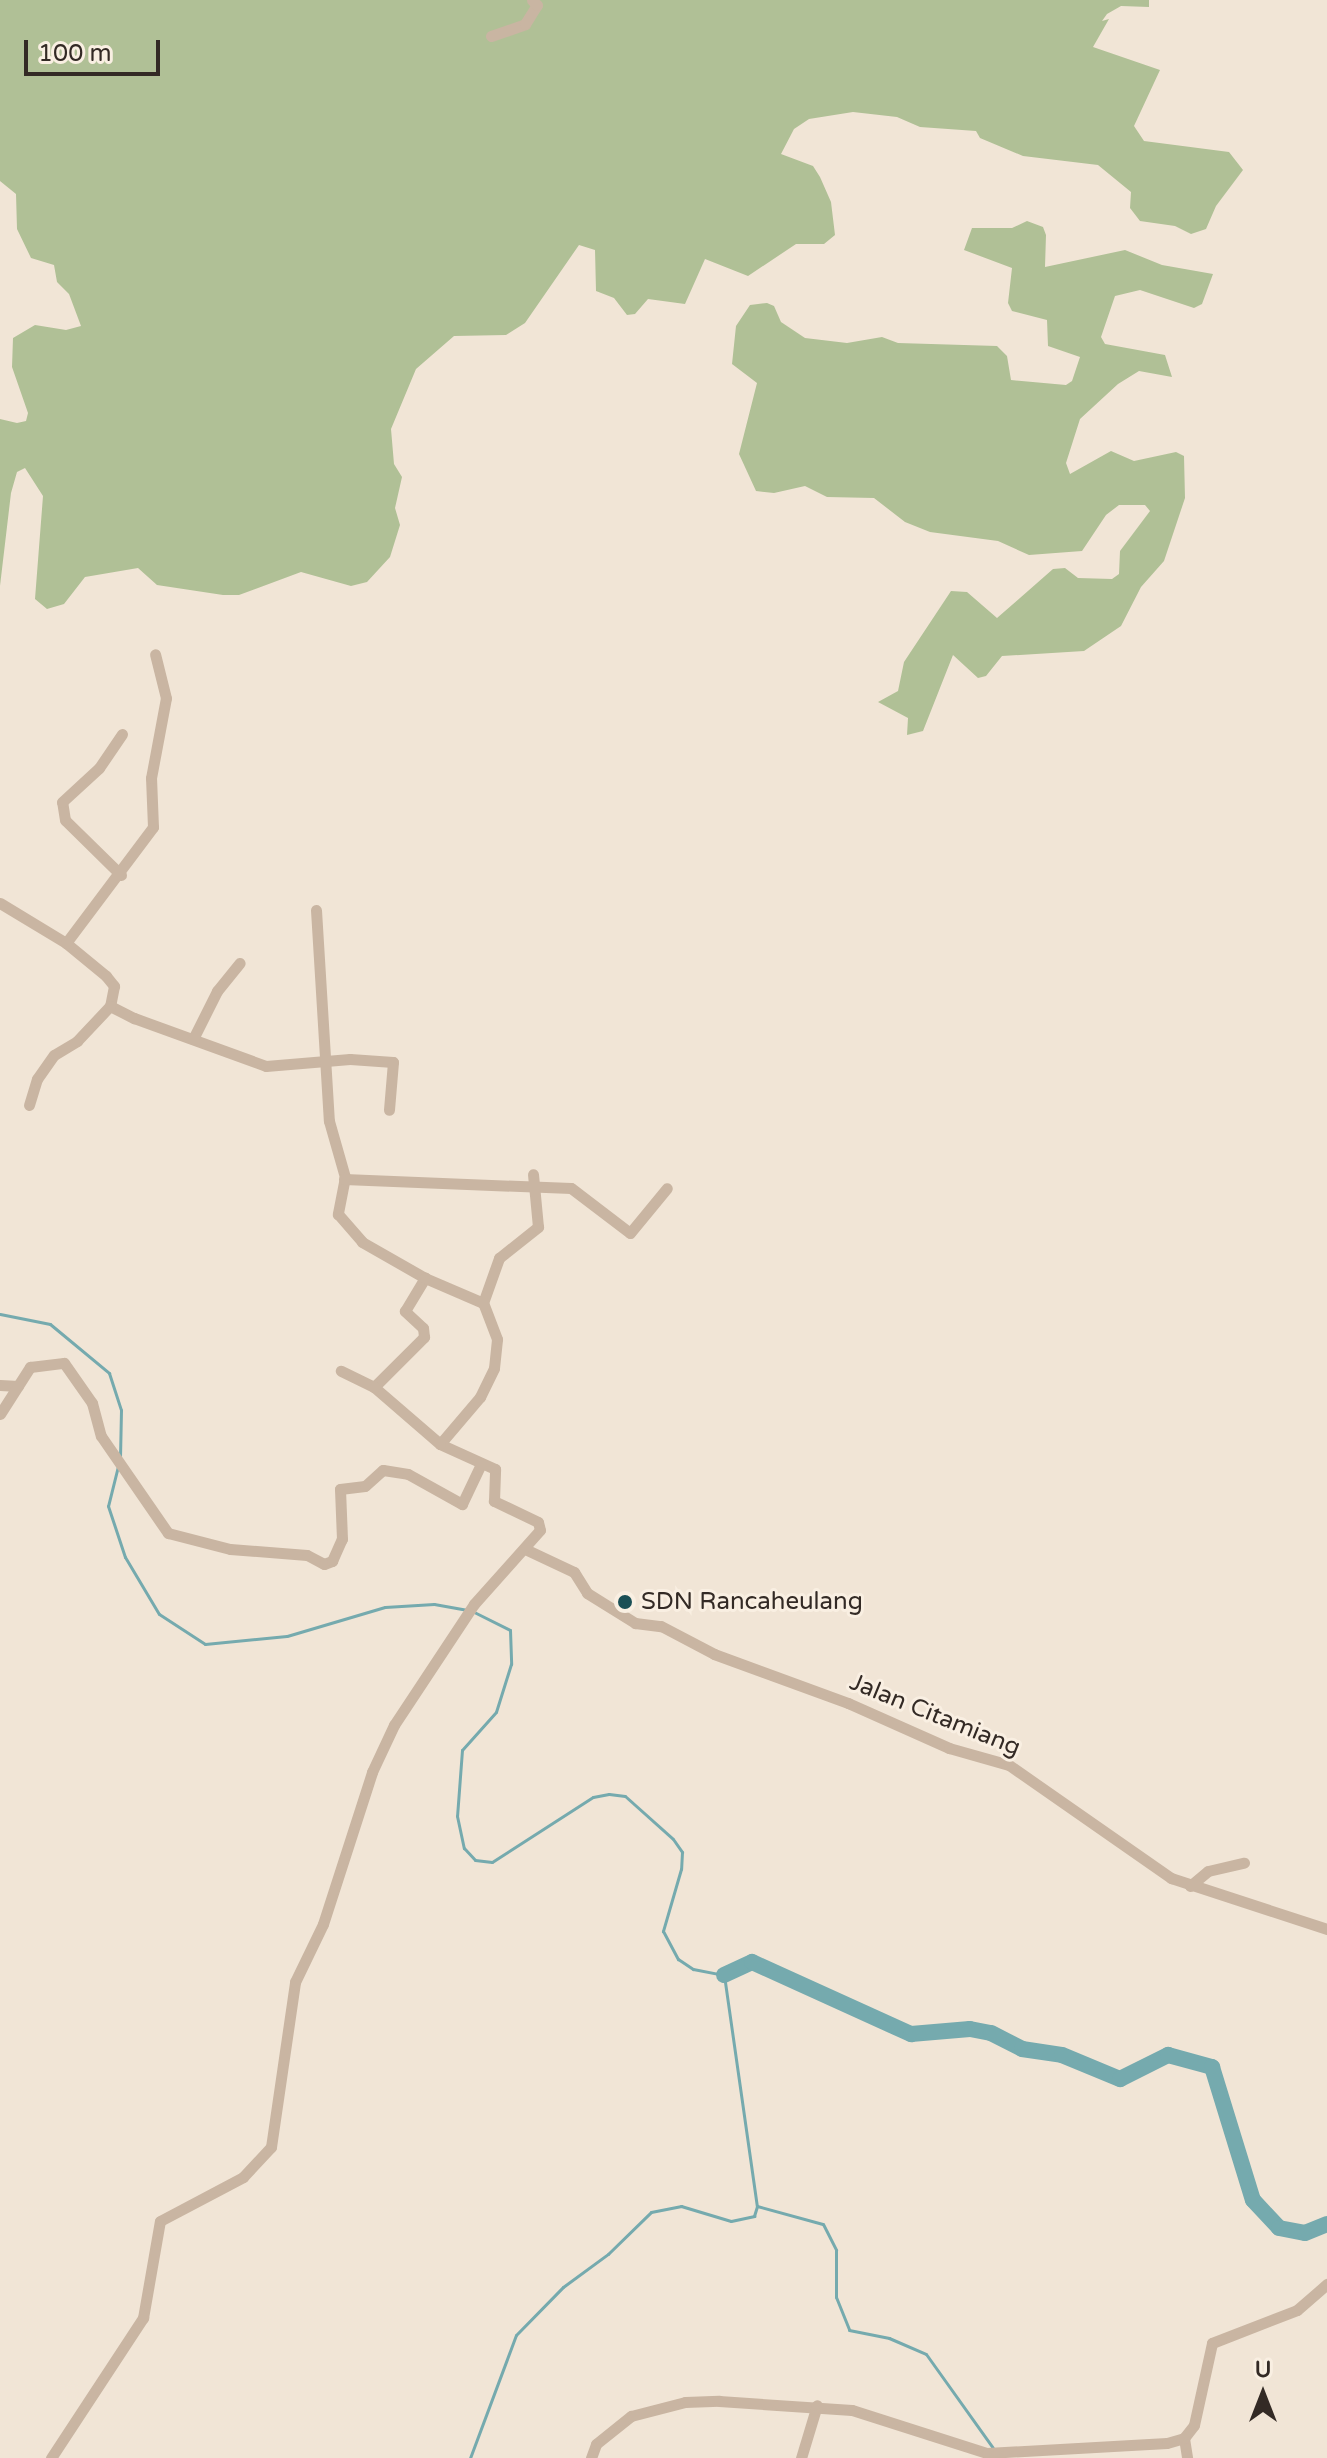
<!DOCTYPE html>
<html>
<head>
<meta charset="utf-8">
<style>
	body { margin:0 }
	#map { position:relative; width:1327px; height:2458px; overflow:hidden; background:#f1e5d6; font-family:"Varela Round",sans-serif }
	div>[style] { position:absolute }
	.green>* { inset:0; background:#b0c096 }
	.stream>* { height:3px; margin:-1.5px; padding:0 1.5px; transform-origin:1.5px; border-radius:1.5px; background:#75aaae }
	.river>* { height:16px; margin:-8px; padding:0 8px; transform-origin:8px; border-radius:8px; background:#75aaae }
	.minor>* { height:11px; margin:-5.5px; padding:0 5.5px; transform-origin:5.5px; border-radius:5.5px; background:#c9b5a2 }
	.dots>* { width:22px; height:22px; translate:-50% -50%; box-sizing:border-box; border:4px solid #f9efe2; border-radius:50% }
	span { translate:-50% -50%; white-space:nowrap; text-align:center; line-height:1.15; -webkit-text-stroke:6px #f9efe2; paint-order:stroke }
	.poi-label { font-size:24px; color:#332a25 }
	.left { translate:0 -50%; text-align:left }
	.street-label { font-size:24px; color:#332a25 }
	.north { position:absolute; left:1223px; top:2354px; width:80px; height:80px; -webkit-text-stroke:6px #f9efe2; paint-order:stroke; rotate:0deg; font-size:22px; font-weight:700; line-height:32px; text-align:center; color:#332a25 }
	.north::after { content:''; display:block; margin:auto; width:28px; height:36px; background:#332a25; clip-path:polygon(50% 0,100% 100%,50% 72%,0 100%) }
	.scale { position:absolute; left:24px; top:40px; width:136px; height:36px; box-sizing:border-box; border:4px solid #332a25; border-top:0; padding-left:10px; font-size:24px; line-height:28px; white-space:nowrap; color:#332a25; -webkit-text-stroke:6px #f9efe2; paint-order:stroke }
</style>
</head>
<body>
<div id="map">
	<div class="green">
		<div style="clip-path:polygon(0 0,1149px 0,1149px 7px,1121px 6px,1107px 14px,1102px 21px,1109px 19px,1093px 47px,1160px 70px,1134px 126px,1144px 141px,1229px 152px,1243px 170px,1216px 206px,1206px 229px,1191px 234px,1175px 226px,1140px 221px,1130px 208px,1131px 192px,1098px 165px,1023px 156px,980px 138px,976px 131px,920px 127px,897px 117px,853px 112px,809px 119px,794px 129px,781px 154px,813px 166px,820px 177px,831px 202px,835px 235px,824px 244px,796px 244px,748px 276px,705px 259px,685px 304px,648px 299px,635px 314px,627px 315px,614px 298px,596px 291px,595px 250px,579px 245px,525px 323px,506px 335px,454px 336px,416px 369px,391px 429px,394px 464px,402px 477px,395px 508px,400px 525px,390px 557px,367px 582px,351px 586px,301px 572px,239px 595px,223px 595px,157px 585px,138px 568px,85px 577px,64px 604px,47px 609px,35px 599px,43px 496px,25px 468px,17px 472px,11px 493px,0 586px,0 419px,17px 423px,26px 421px,28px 413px,12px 367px,13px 338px,35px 325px,66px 330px,81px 326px,69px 294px,57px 282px,54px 265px,31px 258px,17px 229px,16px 194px,0 181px)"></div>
		<div style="clip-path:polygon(1027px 221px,1043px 227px,1046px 235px,1045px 267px,1125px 250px,1162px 265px,1213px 274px,1202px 304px,1194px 308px,1140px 290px,1115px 296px,1101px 337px,1105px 344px,1165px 355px,1172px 377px,1139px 371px,1118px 384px,1080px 419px,1066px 463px,1070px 474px,1111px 451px,1134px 461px,1176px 452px,1184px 456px,1185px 498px,1164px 561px,1141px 587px,1121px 626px,1084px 651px,1002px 656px,986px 676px,978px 678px,953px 655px,923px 731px,907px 735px,908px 718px,878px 702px,898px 691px,904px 662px,951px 591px,967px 592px,997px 618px,1053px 569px,1065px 568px,1078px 578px,1112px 579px,1119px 574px,1120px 551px,1150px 511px,1145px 505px,1119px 505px,1106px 515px,1082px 551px,1029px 555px,998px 541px,930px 532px,905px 522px,874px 498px,827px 497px,805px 486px,774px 493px,756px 491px,739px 454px,757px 383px,732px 364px,736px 326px,750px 305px,767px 303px,774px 306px,781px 322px,805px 338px,847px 343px,882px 337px,898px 343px,997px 346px,1007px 356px,1011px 380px,1066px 385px,1072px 381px,1080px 357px,1048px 346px,1047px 320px,1012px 311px,1008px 303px,1012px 268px,964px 250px,972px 228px,1012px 228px)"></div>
	</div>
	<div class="stream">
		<div style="left:0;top:1314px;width:51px;rotate:11.3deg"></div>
		<div style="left:50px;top:1324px;width:77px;rotate:39.7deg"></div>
		<div style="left:109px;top:1373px;width:39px;rotate:72deg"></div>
		<div style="left:121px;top:1410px;width:48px;rotate:91.2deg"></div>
		<div style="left:118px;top:1466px;width:41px;rotate:104deg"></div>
		<div style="left:108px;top:1506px;width:54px;rotate:71.6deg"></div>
		<div style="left:125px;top:1557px;width:66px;rotate:59.2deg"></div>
		<div style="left:159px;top:1614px;width:55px;rotate:33.1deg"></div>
		<div style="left:205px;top:1644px;width:82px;rotate:-5.6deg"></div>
		<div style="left:287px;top:1636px;width:102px;rotate:-16.5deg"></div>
		<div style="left:385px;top:1607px;width:49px;rotate:-3.5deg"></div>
		<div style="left:434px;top:1604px;width:34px;rotate:10deg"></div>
		<div style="left:474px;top:1612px;width:40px;rotate:26.6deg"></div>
		<div style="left:510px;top:1630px;width:34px;rotate:88deg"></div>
		<div style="left:511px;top:1664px;width:50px;rotate:107.4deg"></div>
		<div style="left:496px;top:1712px;width:51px;rotate:131.8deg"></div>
		<div style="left:462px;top:1750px;width:66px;rotate:94.3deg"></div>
		<div style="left:457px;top:1816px;width:33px;rotate:78deg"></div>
		<div style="left:464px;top:1848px;width:16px;rotate:47deg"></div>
		<div style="left:475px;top:1860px;width:17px;rotate:7deg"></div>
		<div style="left:492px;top:1862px;width:120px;rotate:-32.8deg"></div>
		<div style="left:593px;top:1797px;width:16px;rotate:-11deg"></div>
		<div style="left:609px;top:1794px;width:16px;rotate:7deg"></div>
		<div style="left:625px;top:1796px;width:64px;rotate:41.9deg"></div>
		<div style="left:673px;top:1839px;width:16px;rotate:55deg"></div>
		<div style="left:682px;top:1852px;width:17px;rotate:93deg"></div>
		<div style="left:681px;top:1869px;width:65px;rotate:106.2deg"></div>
		<div style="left:663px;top:1931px;width:32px;rotate:62deg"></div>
		<div style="left:678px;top:1959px;width:18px;rotate:34deg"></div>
		<div style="left:693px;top:1969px;width:32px;rotate:11deg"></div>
		<div style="left:724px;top:1975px;width:233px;rotate:81.9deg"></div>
		<div style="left:757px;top:2206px;width:68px;rotate:15.3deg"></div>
		<div style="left:823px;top:2224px;width:29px;rotate:63deg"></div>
		<div style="left:836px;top:2250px;width:47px;rotate:90deg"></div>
		<div style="left:836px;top:2297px;width:35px;rotate:68deg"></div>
		<div style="left:849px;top:2330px;width:41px;rotate:11.3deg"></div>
		<div style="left:889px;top:2338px;width:40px;rotate:23.4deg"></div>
		<div style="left:926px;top:2354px;width:115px;rotate:54.5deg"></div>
		<div style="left:470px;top:2458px;width:131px;rotate:-69.5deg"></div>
		<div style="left:516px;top:2335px;width:67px;rotate:-45.6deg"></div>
		<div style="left:563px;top:2287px;width:56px;rotate:-36.3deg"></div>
		<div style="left:608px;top:2254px;width:60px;rotate:-44.3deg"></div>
		<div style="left:651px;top:2212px;width:31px;rotate:-11deg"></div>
		<div style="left:681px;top:2206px;width:52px;rotate:16.7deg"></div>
		<div style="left:731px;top:2221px;width:24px;rotate:-12deg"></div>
		<div style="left:754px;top:2216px;width:10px;rotate:-73deg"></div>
	</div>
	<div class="river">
		<div style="left:724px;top:1975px;width:31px;rotate:-25deg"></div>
		<div style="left:752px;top:1962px;width:175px;rotate:24.4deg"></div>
		<div style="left:911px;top:2034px;width:59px;rotate:-4.8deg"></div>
		<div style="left:970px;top:2029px;width:21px;rotate:11deg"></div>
		<div style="left:991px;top:2033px;width:35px;rotate:27deg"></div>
		<div style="left:1022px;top:2049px;width:40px;rotate:8.5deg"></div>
		<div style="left:1062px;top:2055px;width:63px;rotate:22.5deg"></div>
		<div style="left:1120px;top:2079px;width:54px;rotate:-26.6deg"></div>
		<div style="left:1168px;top:2055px;width:46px;rotate:15.3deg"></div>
		<div style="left:1212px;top:2067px;width:139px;rotate:72.9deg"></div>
		<div style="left:1253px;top:2200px;width:38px;rotate:47deg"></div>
		<div style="left:1279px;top:2228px;width:26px;rotate:11deg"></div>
		<div style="left:1305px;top:2233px;width:24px;rotate:-22deg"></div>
	</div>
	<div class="minor">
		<div style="left:491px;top:36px;width:36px;rotate:-19deg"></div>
		<div style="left:525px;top:24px;width:22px;rotate:-58deg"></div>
		<div style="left:537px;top:5px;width:7px;rotate:-135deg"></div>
		<div style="left:121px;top:875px;width:78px;rotate:-135.5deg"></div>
		<div style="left:65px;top:820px;width:18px;rotate:-99deg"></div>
		<div style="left:62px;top:802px;width:50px;rotate:-42.6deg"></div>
		<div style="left:99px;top:768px;width:41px;rotate:-55.9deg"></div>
		<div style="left:0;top:903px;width:77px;rotate:31.2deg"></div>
		<div style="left:66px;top:943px;width:52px;rotate:39.5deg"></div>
		<div style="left:106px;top:976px;width:13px;rotate:51deg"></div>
		<div style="left:114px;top:986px;width:20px;rotate:101deg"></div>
		<div style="left:110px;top:1006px;width:27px;rotate:27deg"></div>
		<div style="left:134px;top:1018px;width:140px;rotate:20deg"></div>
		<div style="left:266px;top:1066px;width:84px;rotate:-4.8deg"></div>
		<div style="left:350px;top:1059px;width:43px;rotate:4deg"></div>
		<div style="left:393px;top:1062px;width:48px;rotate:94.8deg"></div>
		<div style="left:316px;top:910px;width:211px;rotate:86.5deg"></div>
		<div style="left:329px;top:1121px;width:58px;rotate:74.1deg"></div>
		<div style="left:345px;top:1177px;width:38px;rotate:101deg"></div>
		<div style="left:338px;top:1214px;width:37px;rotate:49deg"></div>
		<div style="left:362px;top:1242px;width:73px;rotate:29.7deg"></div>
		<div style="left:66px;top:943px;width:145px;rotate:-53.1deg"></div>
		<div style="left:153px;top:827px;width:49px;rotate:-92.3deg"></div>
		<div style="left:151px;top:778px;width:81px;rotate:-79.4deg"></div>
		<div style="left:166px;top:698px;width:45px;rotate:-104deg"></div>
		<div style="left:193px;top:1039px;width:54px;rotate:-63.4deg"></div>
		<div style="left:217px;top:991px;width:36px;rotate:-51deg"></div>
		<div style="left:29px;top:1105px;width:27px;rotate:-73deg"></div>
		<div style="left:37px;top:1079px;width:29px;rotate:-55deg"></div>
		<div style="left:54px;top:1055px;width:27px;rotate:-31deg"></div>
		<div style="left:77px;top:1041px;width:48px;rotate:-46.7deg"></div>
		<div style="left:344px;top:1179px;width:227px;rotate:2.3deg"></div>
		<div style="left:571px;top:1188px;width:74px;rotate:37.3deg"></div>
		<div style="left:630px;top:1233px;width:58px;rotate:-50.6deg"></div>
		<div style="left:0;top:1385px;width:18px;rotate:3deg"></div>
		<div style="left:374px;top:1387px;width:71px;rotate:-45deg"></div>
		<div style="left:424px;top:1337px;width:9px;rotate:-96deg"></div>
		<div style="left:423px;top:1328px;width:25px;rotate:-137deg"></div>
		<div style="left:405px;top:1311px;width:39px;rotate:-59deg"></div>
		<div style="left:425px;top:1278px;width:63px;rotate:23.3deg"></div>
		<div style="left:483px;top:1303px;width:48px;rotate:-70.4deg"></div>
		<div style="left:499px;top:1258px;width:50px;rotate:-38.5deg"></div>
		<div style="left:538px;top:1227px;width:53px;rotate:-95.4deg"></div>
		<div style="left:0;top:1414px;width:56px;rotate:-57.4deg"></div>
		<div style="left:30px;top:1367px;width:34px;rotate:-7deg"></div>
		<div style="left:64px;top:1363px;width:49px;rotate:55deg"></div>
		<div style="left:92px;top:1403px;width:34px;rotate:75deg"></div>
		<div style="left:101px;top:1436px;width:118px;rotate:55.4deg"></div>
		<div style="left:168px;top:1533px;width:64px;rotate:14.5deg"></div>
		<div style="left:230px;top:1549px;width:77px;rotate:4.5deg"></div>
		<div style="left:307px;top:1555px;width:19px;rotate:28deg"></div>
		<div style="left:324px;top:1564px;width:9px;rotate:-21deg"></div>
		<div style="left:332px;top:1561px;width:24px;rotate:-66deg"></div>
		<div style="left:342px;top:1539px;width:50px;rotate:-92.3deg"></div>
		<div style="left:340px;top:1489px;width:25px;rotate:-7deg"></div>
		<div style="left:365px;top:1486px;width:24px;rotate:-42deg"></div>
		<div style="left:383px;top:1470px;width:25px;rotate:9deg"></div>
		<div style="left:408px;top:1474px;width:62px;rotate:29.1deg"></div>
		<div style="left:462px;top:1504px;width:44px;rotate:-64.6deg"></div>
		<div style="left:440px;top:1444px;width:62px;rotate:-49.6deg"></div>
		<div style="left:480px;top:1397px;width:32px;rotate:-64deg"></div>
		<div style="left:494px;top:1368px;width:29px;rotate:-84deg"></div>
		<div style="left:497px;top:1339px;width:39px;rotate:-111deg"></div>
		<div style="left:525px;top:1549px;width:54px;rotate:25.1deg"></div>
		<div style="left:574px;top:1572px;width:25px;rotate:58deg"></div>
		<div style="left:587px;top:1593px;width:57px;rotate:32deg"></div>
		<div style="left:635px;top:1623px;width:26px;rotate:7deg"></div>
		<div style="left:661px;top:1626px;width:60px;rotate:27.8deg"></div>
		<div style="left:714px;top:1654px;width:143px;rotate:20.1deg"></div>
		<div style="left:848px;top:1703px;width:111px;rotate:24deg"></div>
		<div style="left:949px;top:1748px;width:62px;rotate:15.8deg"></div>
		<div style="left:1009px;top:1765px;width:198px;rotate:34.9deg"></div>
		<div style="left:1171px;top:1878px;width:164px;rotate:18.1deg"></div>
		<div style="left:1190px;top:1886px;width:23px;rotate:-40deg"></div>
		<div style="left:1208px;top:1871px;width:37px;rotate:-13deg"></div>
		<div style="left:1184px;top:2438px;width:20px;rotate:81deg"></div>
		<div style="left:51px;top:2458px;width:168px;rotate:-56.7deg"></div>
		<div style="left:143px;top:2318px;width:98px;rotate:-80.1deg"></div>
		<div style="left:160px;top:2221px;width:94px;rotate:-27.9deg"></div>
		<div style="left:243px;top:2177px;width:41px;rotate:-47deg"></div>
		<div style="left:271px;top:2147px;width:167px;rotate:-81.7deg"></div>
		<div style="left:295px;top:1982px;width:64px;rotate:-64.2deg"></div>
		<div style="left:323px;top:1924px;width:160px;rotate:-72.1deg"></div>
		<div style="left:372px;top:1772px;width:52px;rotate:-64.9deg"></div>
		<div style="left:394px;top:1725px;width:145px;rotate:-56.5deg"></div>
		<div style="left:474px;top:1604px;width:99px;rotate:-48.3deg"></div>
		<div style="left:540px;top:1530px;width:8px;rotate:-104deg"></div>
		<div style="left:538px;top:1522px;width:49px;rotate:-154.5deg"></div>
		<div style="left:494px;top:1501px;width:32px;rotate:-88deg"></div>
		<div style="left:495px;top:1469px;width:60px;rotate:-155.6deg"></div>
		<div style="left:440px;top:1444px;width:87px;rotate:-139.2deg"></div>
		<div style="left:374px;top:1387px;width:37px;rotate:-154deg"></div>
		<div style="left:591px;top:2458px;width:15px;rotate:-70deg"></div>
		<div style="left:596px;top:2444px;width:45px;rotate:-38.7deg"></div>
		<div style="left:631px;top:2416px;width:56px;rotate:-14.5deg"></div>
		<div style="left:685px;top:2402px;width:34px;rotate:-2deg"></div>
		<div style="left:719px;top:2401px;width:133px;rotate:3.9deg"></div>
		<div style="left:852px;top:2410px;width:142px;rotate:17.7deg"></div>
		<div style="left:987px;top:2453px;width:180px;rotate:-3.2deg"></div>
		<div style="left:1167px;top:2443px;width:18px;rotate:-16deg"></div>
		<div style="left:1184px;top:2438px;width:16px;rotate:-52deg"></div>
		<div style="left:1194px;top:2425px;width:84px;rotate:-77.6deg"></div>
		<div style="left:1212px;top:2343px;width:91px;rotate:-21.2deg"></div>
		<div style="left:1297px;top:2310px;width:40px;rotate:-41deg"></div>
		<div style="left:801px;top:2458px;width:55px;rotate:-73.2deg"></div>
	</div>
	<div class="dots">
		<div style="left:625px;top:1602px;background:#1a4f55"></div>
	</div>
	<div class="poi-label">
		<span class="left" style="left:641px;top:1602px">SDN Rancaheulang</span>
	</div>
	<div class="street-label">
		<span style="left:935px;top:1715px;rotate:22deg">Jalan Citamiang</span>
	</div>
	<div class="north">U</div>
	<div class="scale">100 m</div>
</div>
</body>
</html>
